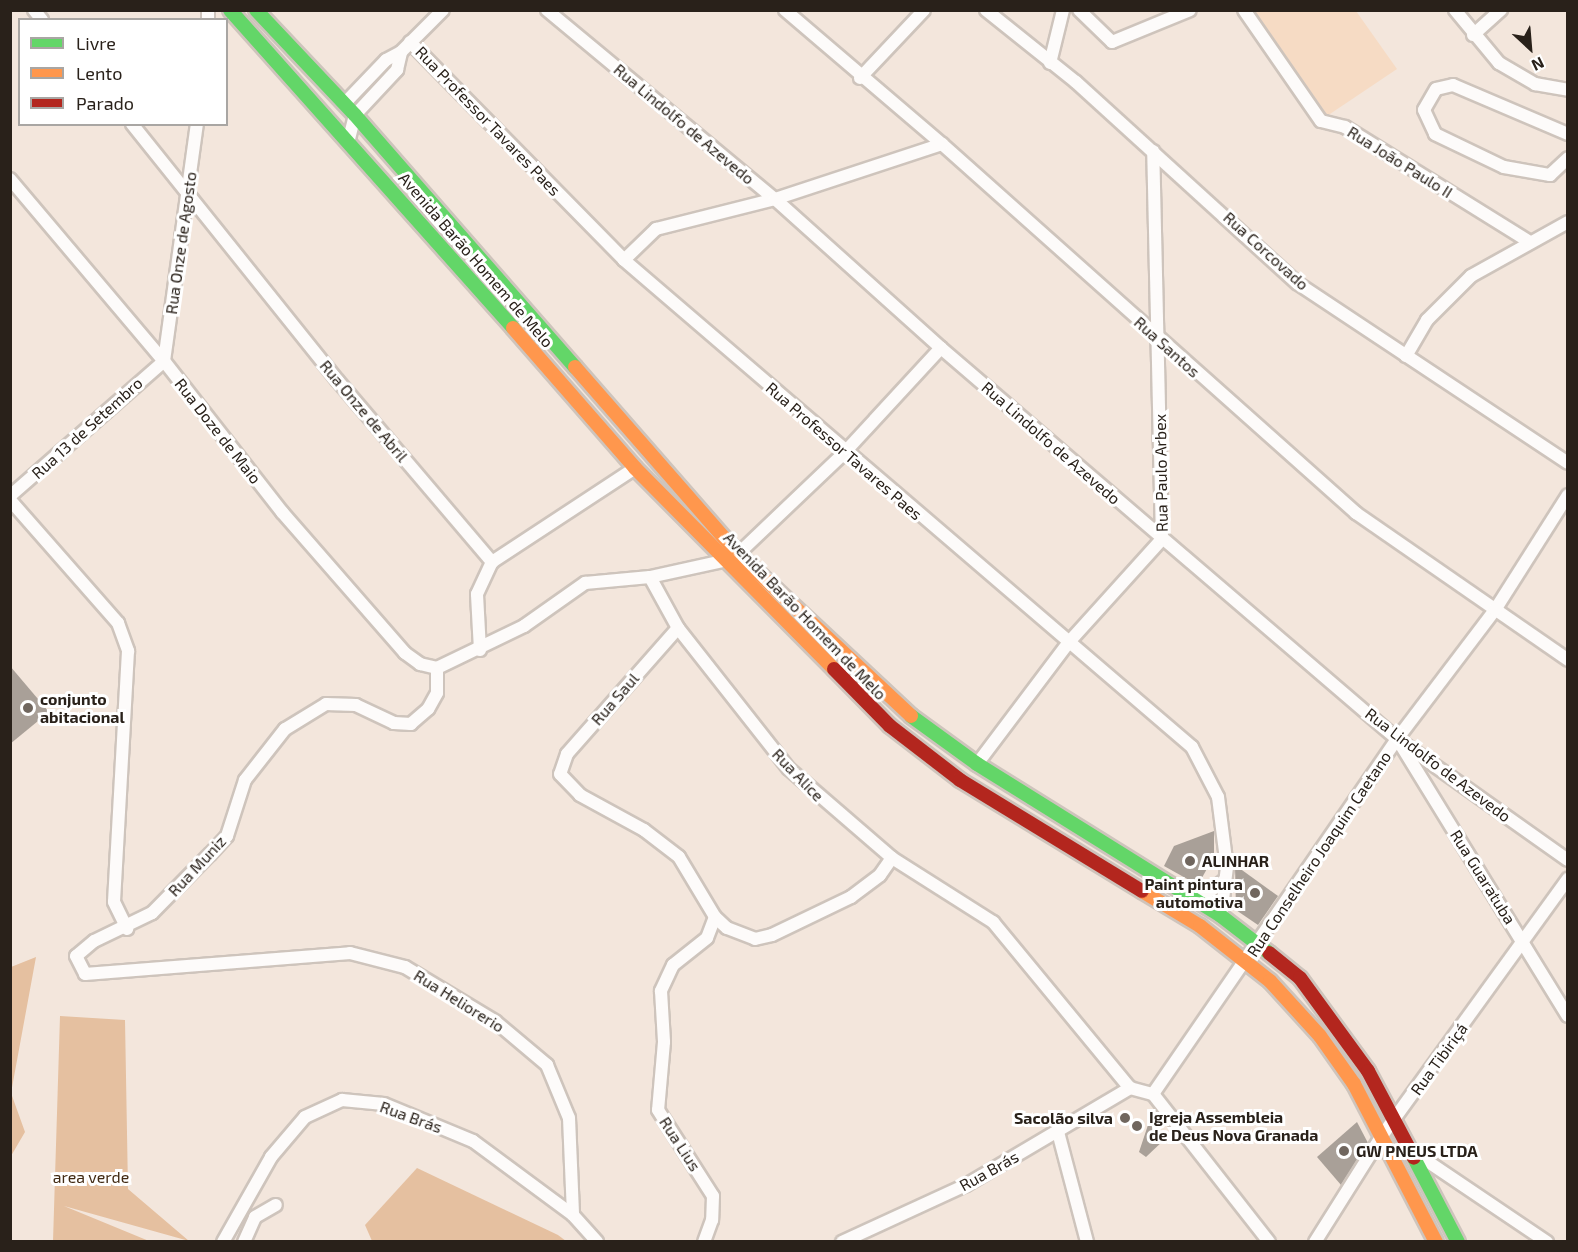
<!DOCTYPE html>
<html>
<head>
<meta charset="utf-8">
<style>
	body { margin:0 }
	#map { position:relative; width:1578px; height:1252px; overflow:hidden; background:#f3e6dc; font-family:"Exo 2",sans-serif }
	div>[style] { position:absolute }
	.green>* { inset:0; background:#f6dbc4 }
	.forest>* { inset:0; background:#e5c0a0 }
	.building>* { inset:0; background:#a9a098 }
	.roads { filter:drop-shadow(2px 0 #cec4bc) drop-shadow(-2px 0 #cec4bc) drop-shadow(0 2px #cec4bc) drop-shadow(0 -2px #cec4bc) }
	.street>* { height:12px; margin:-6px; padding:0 6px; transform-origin:6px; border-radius:6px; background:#fdfbfa }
	.fast>* { height:14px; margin:-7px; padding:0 7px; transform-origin:7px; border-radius:7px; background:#63d668 }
	.slow>* { height:14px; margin:-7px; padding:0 7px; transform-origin:7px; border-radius:7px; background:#ff974d }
	.jam>* { height:14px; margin:-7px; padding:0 7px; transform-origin:7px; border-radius:7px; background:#b3261e }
	.dots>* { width:16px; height:16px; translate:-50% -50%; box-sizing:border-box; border:3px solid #fff; border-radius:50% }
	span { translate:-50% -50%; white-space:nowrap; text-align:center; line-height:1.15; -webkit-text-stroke:6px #fff; paint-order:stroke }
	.street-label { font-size:16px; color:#29211a }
	.poi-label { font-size:16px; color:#29211a; font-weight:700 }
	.left { translate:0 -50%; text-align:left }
	.right { translate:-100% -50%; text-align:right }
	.park-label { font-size:16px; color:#412a13 }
	.frame { position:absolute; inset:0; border:12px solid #29211a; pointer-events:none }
	.legend { position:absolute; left:18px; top:18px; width:210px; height:108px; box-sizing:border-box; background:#fff; border:2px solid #a9a6a3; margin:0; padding:8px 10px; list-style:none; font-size:18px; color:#29211a }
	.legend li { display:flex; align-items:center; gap:12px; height:30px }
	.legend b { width:30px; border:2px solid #a9a6a3 }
	.north { position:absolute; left:1500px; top:18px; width:60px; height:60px; -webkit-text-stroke:4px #fff; paint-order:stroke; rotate:154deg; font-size:16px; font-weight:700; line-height:24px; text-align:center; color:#29211a }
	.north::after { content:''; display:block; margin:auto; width:21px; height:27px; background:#29211a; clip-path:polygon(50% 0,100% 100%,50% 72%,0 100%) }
</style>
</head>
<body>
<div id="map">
	<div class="green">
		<div style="clip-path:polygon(1246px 11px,1356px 11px,1397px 69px,1321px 120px)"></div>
	</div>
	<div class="forest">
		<div style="clip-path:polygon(36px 957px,11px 1093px,25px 1132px,11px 1156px,11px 967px)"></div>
		<div style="clip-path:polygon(60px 1016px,125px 1020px,128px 1189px,189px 1241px,64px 1206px,149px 1241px,53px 1241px)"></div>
		<div style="clip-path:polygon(417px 1168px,558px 1235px,566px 1241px,372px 1241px,365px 1225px)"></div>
	</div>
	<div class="building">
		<div style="clip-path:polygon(10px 666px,49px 712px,10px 744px)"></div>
		<div style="clip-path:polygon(1214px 831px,1214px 856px,1198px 885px,1164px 866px,1174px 846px)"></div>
		<div style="clip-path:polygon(1235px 865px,1278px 896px,1258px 925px,1236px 910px)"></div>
		<div style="clip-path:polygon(1149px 1122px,1165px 1139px,1146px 1157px,1139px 1152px)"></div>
		<div style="clip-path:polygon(1357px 1122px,1368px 1143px,1341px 1185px,1317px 1157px)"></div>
	</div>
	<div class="roads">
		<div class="street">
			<div style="left:34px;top:10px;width:13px;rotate:51deg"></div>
			<div style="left:547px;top:10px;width:296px;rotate:39.7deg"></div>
			<div style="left:775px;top:199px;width:223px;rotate:41.9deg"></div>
			<div style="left:941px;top:348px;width:601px;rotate:40.61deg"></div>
			<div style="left:1397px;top:739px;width:209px;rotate:35.3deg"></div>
			<div style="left:785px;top:10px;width:206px;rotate:40.5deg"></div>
			<div style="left:942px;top:144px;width:555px;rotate:41.71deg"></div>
			<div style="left:1356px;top:513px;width:258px;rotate:34.7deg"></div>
			<div style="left:986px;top:10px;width:115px;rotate:38.7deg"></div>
			<div style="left:1076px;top:82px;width:299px;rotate:42.3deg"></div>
			<div style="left:1297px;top:283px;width:325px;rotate:33.6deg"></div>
			<div style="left:1079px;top:10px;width:46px;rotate:44.1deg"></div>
			<div style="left:1112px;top:42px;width:84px;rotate:-22.3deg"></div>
			<div style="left:1244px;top:10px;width:135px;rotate:55.3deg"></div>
			<div style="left:1321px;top:121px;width:25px;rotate:14deg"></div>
			<div style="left:1345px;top:127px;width:218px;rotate:31.9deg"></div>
			<div style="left:1455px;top:10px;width:69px;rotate:50.3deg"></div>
			<div style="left:1499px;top:63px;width:42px;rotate:30.3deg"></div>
			<div style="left:1535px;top:84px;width:34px;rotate:10deg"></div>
			<div style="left:208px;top:20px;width:10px;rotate:-90deg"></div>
			<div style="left:1473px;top:35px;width:38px;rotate:-42deg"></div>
			<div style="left:410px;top:42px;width:305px;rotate:45.5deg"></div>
			<div style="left:624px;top:260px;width:748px;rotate:40.61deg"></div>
			<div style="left:1192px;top:747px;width:56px;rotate:62.5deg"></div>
			<div style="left:1218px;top:797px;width:71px;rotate:82.7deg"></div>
			<div style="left:1227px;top:867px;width:49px;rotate:97deg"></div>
			<div style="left:1050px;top:63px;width:55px;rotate:-76.2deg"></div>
			<div style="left:860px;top:78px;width:93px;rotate:-46.7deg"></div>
			<div style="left:344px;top:104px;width:61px;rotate:-46.3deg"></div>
			<div style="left:386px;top:60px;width:17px;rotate:-28deg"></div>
			<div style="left:401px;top:52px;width:59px;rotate:-45deg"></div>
			<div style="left:132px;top:124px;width:329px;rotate:51.3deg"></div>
			<div style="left:338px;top:381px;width:238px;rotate:49.6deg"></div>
			<div style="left:1568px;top:134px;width:125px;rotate:-156.9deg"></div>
			<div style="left:1453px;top:85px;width:17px;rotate:167deg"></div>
			<div style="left:1436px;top:89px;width:24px;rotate:120deg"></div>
			<div style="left:1424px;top:110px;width:26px;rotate:65deg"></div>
			<div style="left:1435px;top:134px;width:76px;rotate:25.6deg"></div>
			<div style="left:1504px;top:167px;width:47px;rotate:9.9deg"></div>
			<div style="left:1550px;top:175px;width:25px;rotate:-43deg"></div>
			<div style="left:349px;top:139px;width:25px;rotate:-76deg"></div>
			<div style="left:355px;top:115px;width:62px;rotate:-47deg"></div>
			<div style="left:397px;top:70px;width:18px;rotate:-77deg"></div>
			<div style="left:10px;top:179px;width:238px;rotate:49.8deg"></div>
			<div style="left:164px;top:361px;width:192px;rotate:52deg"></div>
			<div style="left:282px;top:512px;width:187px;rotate:48.9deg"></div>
			<div style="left:405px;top:653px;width:19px;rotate:36deg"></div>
			<div style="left:420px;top:664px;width:17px;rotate:13deg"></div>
			<div style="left:624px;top:260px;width:45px;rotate:-44.1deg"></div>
			<div style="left:656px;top:229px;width:123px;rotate:-14.1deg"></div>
			<div style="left:775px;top:199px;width:176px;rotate:-18.2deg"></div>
			<div style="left:1406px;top:356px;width:42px;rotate:-59.7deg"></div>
			<div style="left:1427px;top:320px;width:62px;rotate:-45deg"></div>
			<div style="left:1471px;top:276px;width:111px;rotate:-29.1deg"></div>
			<div style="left:164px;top:361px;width:239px;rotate:-82.1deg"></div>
			<div style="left:10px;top:496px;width:205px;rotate:-41.2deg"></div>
			<div style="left:10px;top:500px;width:164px;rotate:48.7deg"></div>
			<div style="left:118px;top:623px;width:30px;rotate:70deg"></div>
			<div style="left:128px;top:651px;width:251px;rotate:93.2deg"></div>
			<div style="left:114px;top:902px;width:30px;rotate:64deg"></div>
			<div style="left:738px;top:554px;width:146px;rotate:-43.6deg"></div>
			<div style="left:844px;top:453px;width:143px;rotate:-47.3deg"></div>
			<div style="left:650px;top:577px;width:58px;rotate:61.2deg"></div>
			<div style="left:678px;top:628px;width:179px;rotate:51.8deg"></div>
			<div style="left:789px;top:769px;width:136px;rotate:40.8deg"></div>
			<div style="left:892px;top:858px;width:120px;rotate:32.4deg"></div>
			<div style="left:993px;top:922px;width:215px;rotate:50.5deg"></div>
			<div style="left:1130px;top:1088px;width:24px;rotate:15deg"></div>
			<div style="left:678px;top:628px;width:168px;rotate:131.4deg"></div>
			<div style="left:567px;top:754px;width:21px;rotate:109deg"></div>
			<div style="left:560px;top:774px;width:29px;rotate:46deg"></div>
			<div style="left:580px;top:795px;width:73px;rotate:28.7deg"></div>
			<div style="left:644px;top:830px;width:44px;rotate:37.6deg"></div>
			<div style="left:679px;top:857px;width:70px;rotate:59deg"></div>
			<div style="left:715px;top:917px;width:22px;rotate:111deg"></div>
			<div style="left:707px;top:938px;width:43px;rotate:141.5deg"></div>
			<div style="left:673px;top:965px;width:29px;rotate:115deg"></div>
			<div style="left:661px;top:991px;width:51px;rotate:86.6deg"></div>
			<div style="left:664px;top:1042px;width:68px;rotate:95deg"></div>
			<div style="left:658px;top:1110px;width:102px;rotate:57.4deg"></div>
			<div style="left:713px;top:1196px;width:24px;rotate:92deg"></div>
			<div style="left:712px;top:1220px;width:23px;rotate:110deg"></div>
			<div style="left:480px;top:650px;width:56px;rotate:-93.1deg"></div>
			<div style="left:477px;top:594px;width:35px;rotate:-65deg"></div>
			<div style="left:492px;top:562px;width:171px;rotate:-33.3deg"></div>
			<div style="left:437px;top:668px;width:25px;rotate:90deg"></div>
			<div style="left:437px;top:693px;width:18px;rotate:119deg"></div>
			<div style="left:428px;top:709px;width:23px;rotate:139deg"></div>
			<div style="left:411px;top:724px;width:17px;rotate:-177deg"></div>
			<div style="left:394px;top:723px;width:42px;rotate:-154.7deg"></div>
			<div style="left:356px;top:705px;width:30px;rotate:-178deg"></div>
			<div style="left:326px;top:704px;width:48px;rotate:148.6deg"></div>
			<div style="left:285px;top:729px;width:65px;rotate:128.1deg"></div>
			<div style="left:245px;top:780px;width:59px;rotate:107.8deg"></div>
			<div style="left:227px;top:836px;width:25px;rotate:133deg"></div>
			<div style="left:210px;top:854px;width:83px;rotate:134.5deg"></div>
			<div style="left:152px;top:913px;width:64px;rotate:154.2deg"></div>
			<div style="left:94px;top:941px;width:23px;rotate:140deg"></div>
			<div style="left:76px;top:956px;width:20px;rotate:63deg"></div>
			<div style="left:85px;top:974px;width:266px;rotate:-4.5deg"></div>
			<div style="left:350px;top:953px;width:57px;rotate:14.3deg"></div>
			<div style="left:405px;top:967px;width:106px;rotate:31.1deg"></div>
			<div style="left:496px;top:1022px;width:67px;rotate:40.1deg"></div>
			<div style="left:547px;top:1065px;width:57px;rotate:67.5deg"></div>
			<div style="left:569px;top:1118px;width:97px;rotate:87.6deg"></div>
			<div style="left:437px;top:668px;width:97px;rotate:-25.8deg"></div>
			<div style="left:524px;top:626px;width:75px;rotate:-35.2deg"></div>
			<div style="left:585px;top:583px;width:65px;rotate:-5.3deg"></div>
			<div style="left:650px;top:577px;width:80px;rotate:-12.3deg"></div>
			<div style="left:1401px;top:745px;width:318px;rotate:58.4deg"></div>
			<div style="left:977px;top:764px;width:153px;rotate:-53deg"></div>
			<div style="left:1069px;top:642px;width:139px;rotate:-47.9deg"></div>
			<div style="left:1162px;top:539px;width:388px;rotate:-91.3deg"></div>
			<div style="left:1197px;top:901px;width:35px;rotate:-37deg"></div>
			<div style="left:715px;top:917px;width:16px;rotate:43deg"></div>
			<div style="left:727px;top:928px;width:30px;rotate:21deg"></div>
			<div style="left:755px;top:939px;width:17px;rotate:-13deg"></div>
			<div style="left:772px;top:935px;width:88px;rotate:-25.7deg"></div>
			<div style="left:851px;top:897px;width:36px;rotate:-37deg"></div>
			<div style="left:880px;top:875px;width:21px;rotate:-55deg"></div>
			<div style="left:1153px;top:1094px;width:431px;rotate:-55.5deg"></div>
			<div style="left:1397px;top:739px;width:162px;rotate:-52.8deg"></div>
			<div style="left:1495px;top:610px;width:136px;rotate:-57.6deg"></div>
			<div style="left:1153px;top:1094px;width:188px;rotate:51.9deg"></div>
			<div style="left:1058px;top:1132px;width:114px;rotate:75.2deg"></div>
			<div style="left:1412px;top:1151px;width:163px;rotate:34deg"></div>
			<div style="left:223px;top:1242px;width:98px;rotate:-60.5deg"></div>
			<div style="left:271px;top:1157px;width:52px;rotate:-49.6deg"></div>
			<div style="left:305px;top:1117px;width:41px;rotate:-24.7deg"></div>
			<div style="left:342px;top:1100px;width:42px;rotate:5.4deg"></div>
			<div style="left:384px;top:1104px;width:96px;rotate:22.6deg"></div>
			<div style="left:473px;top:1141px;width:124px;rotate:36.5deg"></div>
			<div style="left:573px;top:1215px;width:36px;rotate:48deg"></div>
			<div style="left:244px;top:1242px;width:27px;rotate:-66deg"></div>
			<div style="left:255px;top:1217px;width:24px;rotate:-30deg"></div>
			<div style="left:842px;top:1242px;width:136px;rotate:-24.7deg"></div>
			<div style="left:966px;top:1185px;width:191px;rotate:-30.6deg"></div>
			<div style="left:1315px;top:1242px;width:124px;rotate:-57.8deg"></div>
			<div style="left:1381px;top:1137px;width:319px;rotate:-54.1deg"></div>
		</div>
		<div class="fast">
			<div style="left:230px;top:10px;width:426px;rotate:48.3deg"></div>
			<div style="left:256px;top:10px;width:144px;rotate:46.7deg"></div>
			<div style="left:355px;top:115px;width:335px;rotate:48.9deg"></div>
			<div style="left:911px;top:716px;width:82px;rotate:36deg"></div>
			<div style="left:977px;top:764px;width:287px;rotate:31.9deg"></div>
			<div style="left:1221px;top:916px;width:61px;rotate:37.6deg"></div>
			<div style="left:1414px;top:1158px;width:95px;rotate:62.4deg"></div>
		</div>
		<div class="slow">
			<div style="left:513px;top:328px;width:186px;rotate:48.9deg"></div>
			<div style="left:635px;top:468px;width:283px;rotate:45.3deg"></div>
			<div style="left:575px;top:367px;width:248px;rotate:48.9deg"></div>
			<div style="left:738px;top:554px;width:237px;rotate:43.1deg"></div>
			<div style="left:1142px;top:891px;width:68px;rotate:31.1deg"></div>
			<div style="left:1200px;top:926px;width:89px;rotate:38.2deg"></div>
			<div style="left:1270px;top:981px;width:74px;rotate:47.7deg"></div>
			<div style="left:1320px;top:1036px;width:59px;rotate:54.7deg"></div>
			<div style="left:1354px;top:1084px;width:178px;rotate:62.6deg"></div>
		</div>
		<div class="jam">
			<div style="left:834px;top:669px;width:80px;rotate:45.5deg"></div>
			<div style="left:890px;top:726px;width:88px;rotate:37.6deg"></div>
			<div style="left:960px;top:780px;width:213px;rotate:31.4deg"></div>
			<div style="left:1269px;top:953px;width:40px;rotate:39deg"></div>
			<div style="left:1300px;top:978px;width:115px;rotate:53.8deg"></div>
			<div style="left:1368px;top:1071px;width:98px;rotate:62.1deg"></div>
		</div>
	</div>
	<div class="dots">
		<div style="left:28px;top:708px;background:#70665e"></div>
		<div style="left:1190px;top:861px;background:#70665e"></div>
		<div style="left:1255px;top:893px;background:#70665e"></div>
		<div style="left:1125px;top:1118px;background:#70665e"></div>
		<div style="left:1137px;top:1126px;background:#70665e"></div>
		<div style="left:1344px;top:1151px;background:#70665e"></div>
	</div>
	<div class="street-label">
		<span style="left:488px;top:121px;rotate:46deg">Rua Professor Tavares Paes</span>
		<span style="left:684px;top:124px;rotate:40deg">Rua Lindolfo de Azevedo</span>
		<span style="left:1400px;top:162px;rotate:32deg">Rua João Paulo II</span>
		<span style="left:181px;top:243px;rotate:-82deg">Rua Onze de Agosto</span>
		<span style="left:1266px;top:251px;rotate:42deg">Rua Corcovado</span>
		<span style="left:476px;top:260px;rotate:49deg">Avenida Barão Homem de Melo</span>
		<span style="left:1167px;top:347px;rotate:42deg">Rua Santos</span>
		<span style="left:364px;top:411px;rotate:50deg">Rua Onze de Abril</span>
		<span style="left:87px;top:428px;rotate:-42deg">Rua 13 de Setembro</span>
		<span style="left:218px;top:431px;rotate:52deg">Rua Doze de Maio</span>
		<span style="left:1051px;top:443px;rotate:41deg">Rua Lindolfo de Azevedo</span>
		<span style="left:844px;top:451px;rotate:41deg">Rua Professor Tavares Paes</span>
		<span style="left:1161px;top:473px;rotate:-91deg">Rua Paulo Arbex</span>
		<span style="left:805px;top:616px;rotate:46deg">Avenida Barão Homem de Melo</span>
		<span style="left:615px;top:699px;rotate:-49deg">Rua Saul</span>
		<span style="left:1438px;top:765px;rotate:37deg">Rua Lindolfo de Azevedo</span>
		<span style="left:798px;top:775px;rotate:46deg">Rua Alice</span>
		<span style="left:1319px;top:854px;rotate:-56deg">Rua Conselheiro Joaquim Caetano</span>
		<span style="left:197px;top:866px;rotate:-47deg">Rua Muniz</span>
		<span style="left:1483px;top:877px;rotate:58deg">Rua Guaratuba</span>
		<span style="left:459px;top:1001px;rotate:32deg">Rua Heliorerio</span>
		<span style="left:1439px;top:1059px;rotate:-54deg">Rua Tibiriçá</span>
		<span style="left:411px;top:1117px;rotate:20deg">Rua Brás</span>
		<span style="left:680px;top:1144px;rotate:57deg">Rua Lius</span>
		<span style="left:989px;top:1171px;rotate:-29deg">Rua Brás</span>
	</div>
	<div class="poi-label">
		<span class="left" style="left:40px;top:708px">conjunto<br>abitacional</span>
		<span class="left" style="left:1202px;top:861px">ALINHAR</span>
		<span class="right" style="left:1243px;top:893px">Paint pintura<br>automotiva</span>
		<span class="left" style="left:1149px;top:1126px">Igreja Assembleia<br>de Deus Nova Granada</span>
		<span class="right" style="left:1113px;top:1118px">Sacolão silva</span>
		<span class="left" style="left:1356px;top:1151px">GW PNEUS LTDA</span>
	</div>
	<div class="park-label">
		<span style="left:91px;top:1177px">area verde</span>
	</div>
	<div class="frame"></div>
	<ul class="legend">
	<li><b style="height:8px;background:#63d668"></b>Livre</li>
	<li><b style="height:8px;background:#ff974d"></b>Lento</li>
	<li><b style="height:8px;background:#b3261e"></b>Parado</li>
	</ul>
	<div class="north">N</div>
</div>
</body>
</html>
